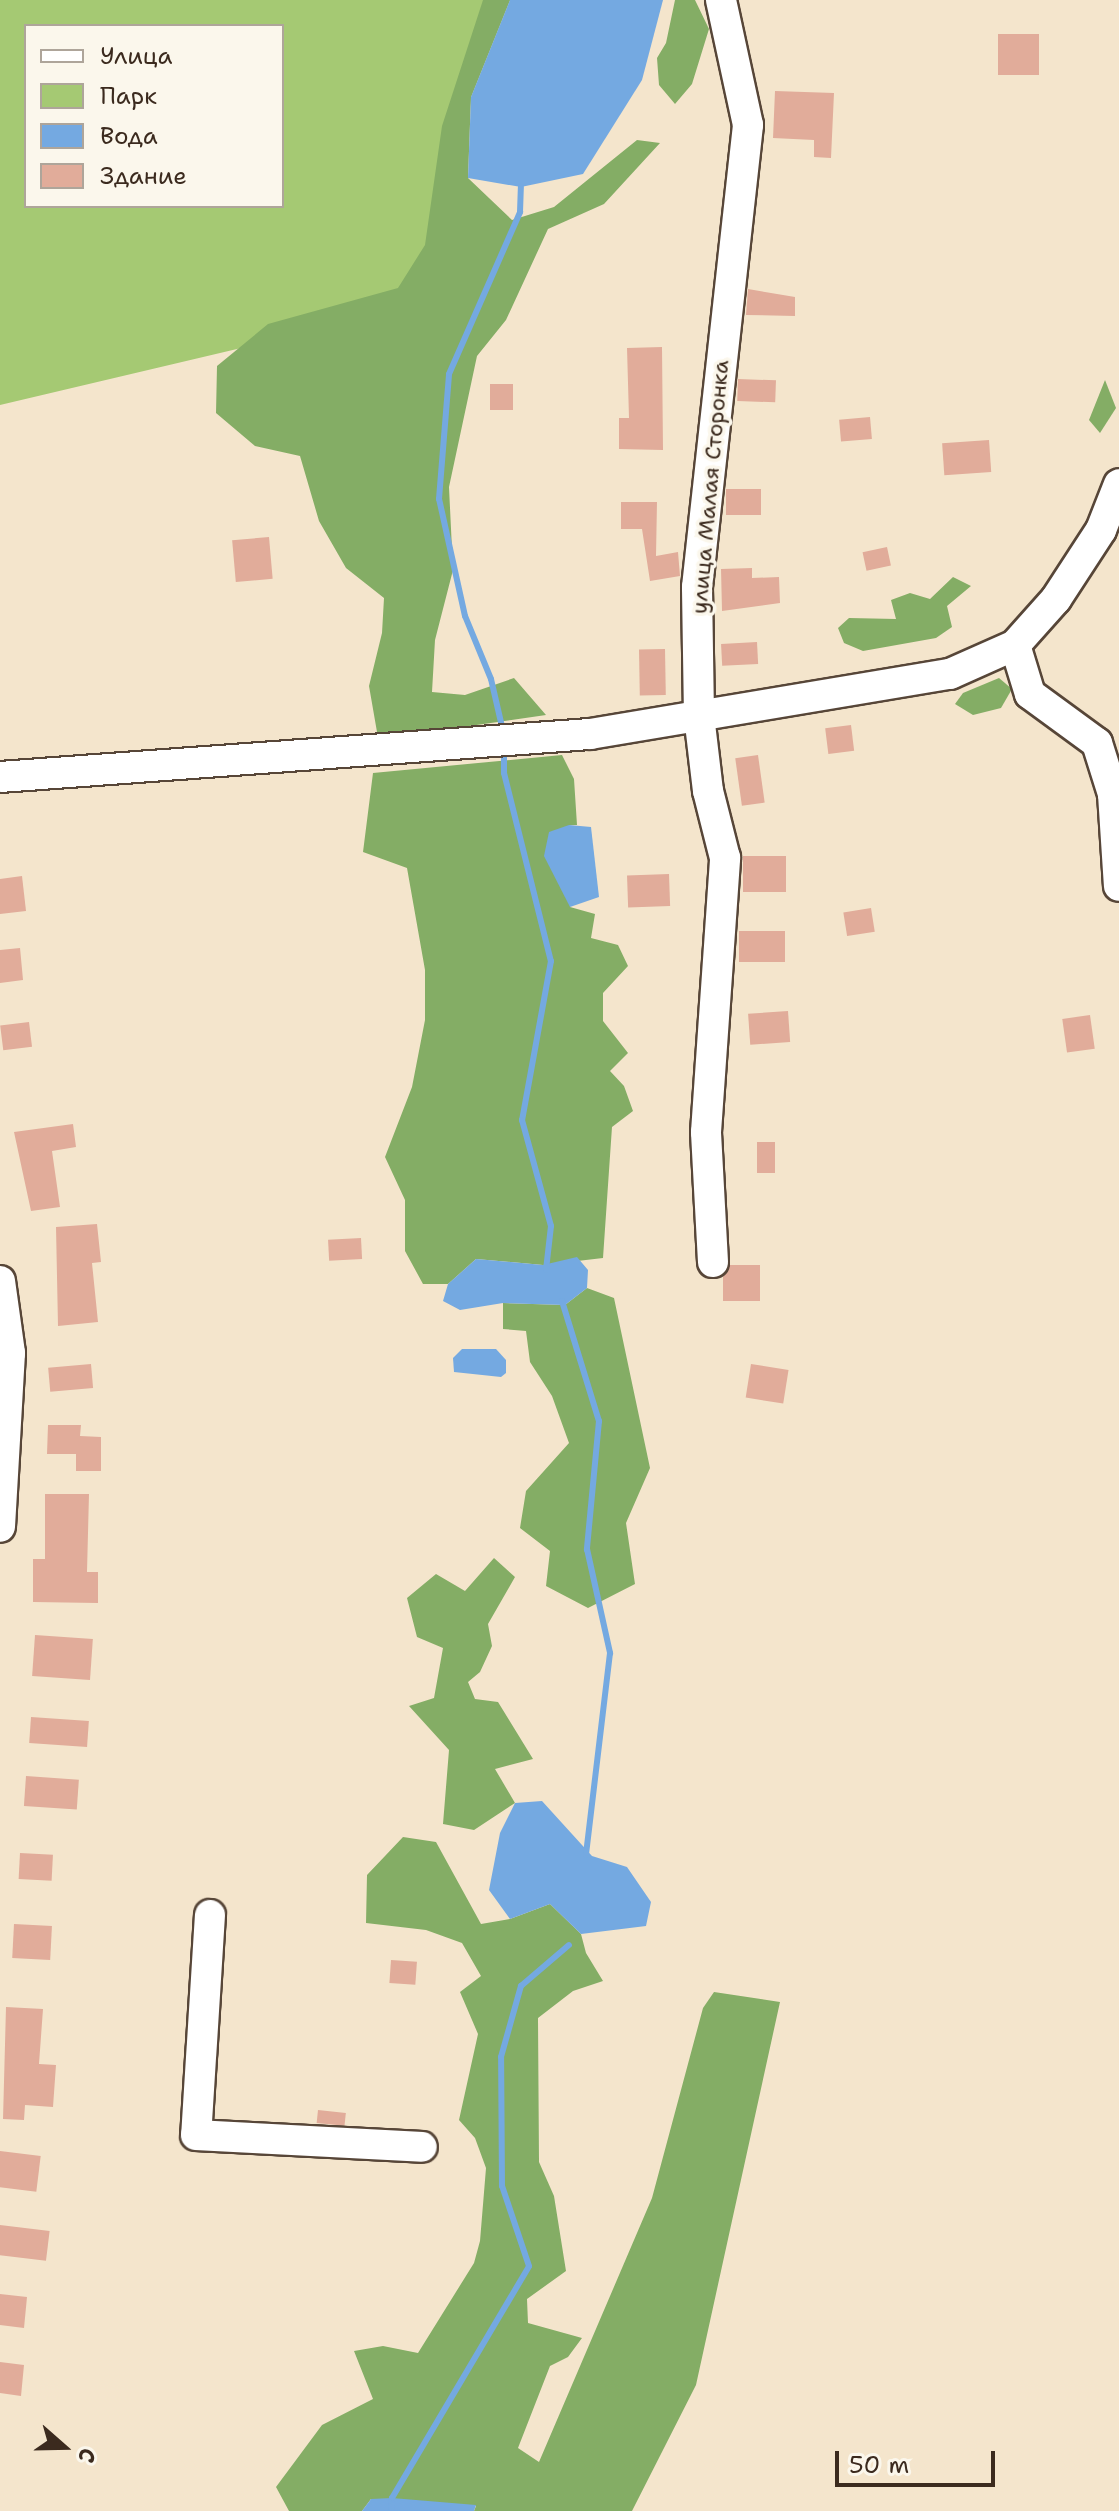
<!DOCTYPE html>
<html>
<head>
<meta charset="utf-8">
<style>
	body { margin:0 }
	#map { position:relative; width:1119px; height:2511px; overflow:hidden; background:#f4e5cc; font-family:"Shantell Sans",sans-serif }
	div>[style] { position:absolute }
	.green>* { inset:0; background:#a5c973 }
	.forest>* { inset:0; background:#84ad65 }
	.water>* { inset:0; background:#74a9e1 }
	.stream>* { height:6px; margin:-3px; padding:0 3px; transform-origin:3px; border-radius:3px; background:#74a9e1 }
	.building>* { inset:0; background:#e1ac9a; transform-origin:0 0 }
	.roads { filter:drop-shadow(2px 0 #574638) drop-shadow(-2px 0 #574638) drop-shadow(0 2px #574638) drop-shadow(0 -2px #574638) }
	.minor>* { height:30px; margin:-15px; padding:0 15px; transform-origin:15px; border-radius:15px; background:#fff }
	span { translate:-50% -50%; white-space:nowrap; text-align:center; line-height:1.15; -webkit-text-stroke:7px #fbf7ec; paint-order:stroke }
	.street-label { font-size:22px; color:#3b2a1e }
	.legend { position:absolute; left:24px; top:24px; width:260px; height:184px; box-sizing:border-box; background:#fbf7ec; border:2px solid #aea59a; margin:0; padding:10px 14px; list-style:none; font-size:24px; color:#3b2a1e }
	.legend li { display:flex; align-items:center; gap:16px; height:40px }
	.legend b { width:40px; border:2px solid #aea59a }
	.north { position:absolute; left:24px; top:2407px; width:80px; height:80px; -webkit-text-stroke:6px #fbf7ec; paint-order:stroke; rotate:110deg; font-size:22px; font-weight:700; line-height:32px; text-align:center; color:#3b2a1e }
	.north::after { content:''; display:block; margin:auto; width:28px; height:36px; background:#3b2a1e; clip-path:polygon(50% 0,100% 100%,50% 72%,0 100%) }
	.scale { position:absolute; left:835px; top:2451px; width:160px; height:36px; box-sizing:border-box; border:4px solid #3b2a1e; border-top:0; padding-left:10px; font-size:24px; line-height:28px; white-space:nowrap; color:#3b2a1e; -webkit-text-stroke:6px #fbf7ec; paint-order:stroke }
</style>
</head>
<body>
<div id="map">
	<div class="green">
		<div style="clip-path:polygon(evenodd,0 0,510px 0,471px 97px,449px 299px,0 405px,0 0,26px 26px,282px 26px,282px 206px,26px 206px,26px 26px)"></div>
	</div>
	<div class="forest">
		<div style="clip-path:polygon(483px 0,510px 0,471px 97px,468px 178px,512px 220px,554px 207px,637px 140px,660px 143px,604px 204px,548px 229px,506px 320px,477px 356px,449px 487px,453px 570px,435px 640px,432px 692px,465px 695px,514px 678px,546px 715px,413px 734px,377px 732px,369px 686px,382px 633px,384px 598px,346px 568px,319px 521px,300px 456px,255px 446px,216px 413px,217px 366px,268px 324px,398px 288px,425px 245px,442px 126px)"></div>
		<div style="clip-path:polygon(675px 0,695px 0,709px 29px,692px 84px,675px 104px,659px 85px,657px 58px,666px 43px)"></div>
		<div style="clip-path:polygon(1105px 380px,1116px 408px,1100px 433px,1089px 420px)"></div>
		<div style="clip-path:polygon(953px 577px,971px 586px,947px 606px,952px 627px,936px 638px,863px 651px,844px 643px,838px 628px,849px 618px,896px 619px,891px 600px,910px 593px,930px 599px)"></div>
		<div style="clip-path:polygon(999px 678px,1012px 689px,1001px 708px,973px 715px,955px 704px,963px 693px)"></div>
		<div style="clip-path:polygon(562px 755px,574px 779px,577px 825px,569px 825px,570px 907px,595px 914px,591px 938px,618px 945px,628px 966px,603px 993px,603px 1021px,628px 1053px,610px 1071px,624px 1086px,633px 1111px,612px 1127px,603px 1258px,543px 1265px,476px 1259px,448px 1284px,423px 1284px,405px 1251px,405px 1200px,385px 1157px,412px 1087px,425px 1020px,425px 970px,407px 868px,363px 852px,373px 773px)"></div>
		<div style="clip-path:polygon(587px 1288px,614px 1298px,650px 1468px,626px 1523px,635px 1584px,588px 1608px,546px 1586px,550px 1551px,520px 1528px,526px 1491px,569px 1443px,552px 1396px,530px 1362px,526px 1331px,503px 1329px,503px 1303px,565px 1305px)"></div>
		<div style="clip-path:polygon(494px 1558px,515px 1577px,488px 1624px,492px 1646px,480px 1672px,468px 1682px,475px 1699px,498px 1702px,533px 1759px,495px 1769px,515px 1803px,474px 1830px,443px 1824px,449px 1750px,409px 1706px,434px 1698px,443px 1648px,417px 1637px,407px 1598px,436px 1574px,465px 1591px)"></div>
		<div style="clip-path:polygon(403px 1837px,436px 1842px,481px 1924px,510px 1919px,550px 1904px,581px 1934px,586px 1953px,603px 1981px,573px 1991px,538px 2018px,539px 2162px,554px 2196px,566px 2271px,527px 2299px,528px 2323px,582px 2338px,568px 2357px,550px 2366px,518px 2448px,539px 2462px,652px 2198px,703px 2008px,714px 1992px,780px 2002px,696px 2385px,632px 2511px,474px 2511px,476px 2506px,371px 2499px,362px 2511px,289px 2511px,276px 2487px,322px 2425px,373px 2399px,354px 2351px,383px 2346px,418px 2353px,474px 2263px,480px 2241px,486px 2168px,475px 2138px,459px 2120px,478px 2034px,460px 1992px,481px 1976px,462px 1943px,426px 1930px,366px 1923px,367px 1875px)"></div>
	</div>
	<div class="water">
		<div style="clip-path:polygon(510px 0,663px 0,642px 80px,583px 174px,521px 187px,468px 178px,471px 97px)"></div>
		<div style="clip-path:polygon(569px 825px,591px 827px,599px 897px,570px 907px,544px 856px,549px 832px)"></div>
		<div style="clip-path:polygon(577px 1257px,588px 1270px,587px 1288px,565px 1305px,503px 1303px,460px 1310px,443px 1301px,448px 1284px,476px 1259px,543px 1265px)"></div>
		<div style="clip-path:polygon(462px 1349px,496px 1349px,506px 1360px,506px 1373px,501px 1377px,454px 1372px,453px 1358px)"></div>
		<div style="clip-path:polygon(542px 1801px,592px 1856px,627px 1867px,651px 1902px,646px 1926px,581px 1934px,550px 1904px,510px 1919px,489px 1890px,500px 1833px,515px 1803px)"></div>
		<div style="clip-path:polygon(392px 2498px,476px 2505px,474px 2511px,362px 2511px,371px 2499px)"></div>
	</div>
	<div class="stream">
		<div style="left:503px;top:731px;width:53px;rotate:-103deg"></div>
		<div style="left:491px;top:679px;width:68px;rotate:-112.4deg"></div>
		<div style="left:465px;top:616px;width:120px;rotate:-102.5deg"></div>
		<div style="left:439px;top:499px;width:125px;rotate:-85.4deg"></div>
		<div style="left:449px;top:374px;width:177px;rotate:-66.3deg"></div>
		<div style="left:520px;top:212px;width:25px;rotate:-88deg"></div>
		<div style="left:504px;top:750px;width:23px;rotate:90deg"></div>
		<div style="left:504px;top:773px;width:194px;rotate:76deg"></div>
		<div style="left:551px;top:961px;width:162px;rotate:100.3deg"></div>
		<div style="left:522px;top:1120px;width:110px;rotate:74.7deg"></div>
		<div style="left:551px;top:1226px;width:44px;rotate:96.5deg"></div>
		<div style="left:562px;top:1301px;width:126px;rotate:72.9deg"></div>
		<div style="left:599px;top:1421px;width:129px;rotate:95.4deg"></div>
		<div style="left:587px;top:1549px;width:107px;rotate:77.5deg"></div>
		<div style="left:610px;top:1653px;width:203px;rotate:96.8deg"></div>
		<div style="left:391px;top:2511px;width:13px;rotate:-86deg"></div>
		<div style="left:392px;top:2498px;width:269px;rotate:-59.4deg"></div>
		<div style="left:529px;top:2266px;width:84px;rotate:-108.6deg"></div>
		<div style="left:502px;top:2186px;width:129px;rotate:-90.4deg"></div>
		<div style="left:501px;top:2057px;width:74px;rotate:-74.3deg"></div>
		<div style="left:521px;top:1986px;width:63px;rotate:-40.5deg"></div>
	</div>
	<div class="building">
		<div style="left:998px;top:34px;width:41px;height:41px"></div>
		<div style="clip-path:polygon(775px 91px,834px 93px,831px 158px,814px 157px,814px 140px,773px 138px)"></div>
		<div style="clip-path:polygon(748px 289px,795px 297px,795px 316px,746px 315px)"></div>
		<div style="clip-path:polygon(662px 347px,663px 450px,619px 449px,619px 418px,629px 418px,627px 348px)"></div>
		<div style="left:738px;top:379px;width:38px;height:22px;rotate:2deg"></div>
		<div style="left:490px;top:384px;width:23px;height:26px"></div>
		<div style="left:870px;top:417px;width:22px;height:31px;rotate:85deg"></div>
		<div style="left:989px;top:440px;width:32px;height:47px;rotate:86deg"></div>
		<div style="left:726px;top:489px;width:35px;height:26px"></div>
		<div style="clip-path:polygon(621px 502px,657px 502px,656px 556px,678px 552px,680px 576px,650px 581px,642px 529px,621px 529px)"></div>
		<div style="left:269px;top:537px;width:42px;height:37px;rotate:85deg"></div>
		<div style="left:887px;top:547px;width:19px;height:25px;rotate:78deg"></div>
		<div style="clip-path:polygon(752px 568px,752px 578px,779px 577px,780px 603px,722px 611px,721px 569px)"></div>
		<div style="left:757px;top:642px;width:22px;height:36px;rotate:87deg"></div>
		<div style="left:665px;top:649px;width:46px;height:26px;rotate:89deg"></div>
		<div style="left:851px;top:725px;width:26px;height:26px;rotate:83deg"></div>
		<div style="left:758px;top:755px;width:48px;height:23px;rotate:82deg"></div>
		<div style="left:743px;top:856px;width:43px;height:36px"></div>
		<div style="left:669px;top:874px;width:32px;height:42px;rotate:88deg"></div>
		<div style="clip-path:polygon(22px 876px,26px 911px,0 914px,0 879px)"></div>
		<div style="left:871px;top:908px;width:24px;height:28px;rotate:81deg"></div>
		<div style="left:739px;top:931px;width:46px;height:31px"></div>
		<div style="clip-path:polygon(20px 948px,23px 980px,0 983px,0 950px)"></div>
		<div style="left:788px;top:1011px;width:31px;height:40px;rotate:86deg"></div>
		<div style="left:1090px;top:1015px;width:34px;height:28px;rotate:82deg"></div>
		<div style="left:29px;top:1022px;width:25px;height:29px;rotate:83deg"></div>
		<div style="clip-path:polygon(73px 1124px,76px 1147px,52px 1151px,60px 1207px,31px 1211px,14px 1132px)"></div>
		<div style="left:775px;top:1142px;width:31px;height:18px;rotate:90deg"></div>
		<div style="clip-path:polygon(97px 1224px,101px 1262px,92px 1263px,98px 1322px,58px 1326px,56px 1227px)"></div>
		<div style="left:361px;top:1238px;width:21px;height:33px;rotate:87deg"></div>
		<div style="clip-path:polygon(730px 1265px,760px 1265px,760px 1301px,723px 1301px,723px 1277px)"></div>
		<div style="left:91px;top:1364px;width:24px;height:43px;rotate:85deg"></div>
		<div style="left:751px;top:1364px;width:38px;height:34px;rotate:9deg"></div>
		<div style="clip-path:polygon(48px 1425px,81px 1425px,80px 1436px,101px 1437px,101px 1471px,76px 1471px,76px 1454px,47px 1454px)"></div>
		<div style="clip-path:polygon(45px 1494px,89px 1494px,87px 1572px,98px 1572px,98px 1603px,33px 1602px,33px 1559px,45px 1559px)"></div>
		<div style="left:35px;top:1635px;width:58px;height:41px;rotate:4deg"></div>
		<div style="left:31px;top:1717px;width:58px;height:26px;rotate:4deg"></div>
		<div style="left:26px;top:1776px;width:53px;height:30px;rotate:4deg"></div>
		<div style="left:20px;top:1853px;width:33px;height:26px;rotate:3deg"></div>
		<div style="left:14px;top:1924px;width:38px;height:34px;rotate:3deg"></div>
		<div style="left:391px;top:1960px;width:26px;height:23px;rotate:4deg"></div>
		<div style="clip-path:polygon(6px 2007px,43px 2009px,39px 2064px,56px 2065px,53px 2107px,25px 2105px,24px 2120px,3px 2119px)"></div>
		<div style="left:318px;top:2110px;width:28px;height:13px;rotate:6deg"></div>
		<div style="left:0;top:2151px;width:41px;height:36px;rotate:7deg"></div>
		<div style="left:0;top:2225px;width:50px;height:30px;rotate:7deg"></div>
		<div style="clip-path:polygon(0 2294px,27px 2297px,24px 2328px,0 2325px)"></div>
		<div style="clip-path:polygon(0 2362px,24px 2365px,21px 2396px,0 2393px)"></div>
	</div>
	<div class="roads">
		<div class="minor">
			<div style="left:1015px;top:645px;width:51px;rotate:73deg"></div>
			<div style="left:1030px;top:694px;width:83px;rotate:36.2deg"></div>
			<div style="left:1097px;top:743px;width:53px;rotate:72.6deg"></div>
			<div style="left:1113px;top:794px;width:6px"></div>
			<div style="left:0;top:777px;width:592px;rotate:-4.17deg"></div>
			<div style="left:590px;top:734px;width:365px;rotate:-9.5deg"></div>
			<div style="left:950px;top:674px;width:71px;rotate:-24deg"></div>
			<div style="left:1015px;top:645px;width:62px;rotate:-48.3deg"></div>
			<div style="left:1056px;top:599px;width:82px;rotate:-56.9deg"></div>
			<div style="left:1101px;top:530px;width:49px;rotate:-68.6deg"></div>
			<div style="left:1113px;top:794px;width:92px;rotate:86.3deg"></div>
			<div style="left:713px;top:1262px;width:130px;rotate:-93.1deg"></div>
			<div style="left:706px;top:1132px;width:275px;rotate:-86deg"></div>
			<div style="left:725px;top:858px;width:69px;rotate:-104.2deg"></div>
			<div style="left:708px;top:791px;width:76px;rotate:-96.8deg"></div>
			<div style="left:699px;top:716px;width:129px;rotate:-90.9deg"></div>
			<div style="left:697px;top:587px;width:465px;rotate:-83.7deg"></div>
			<div style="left:748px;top:125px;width:128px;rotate:-102.2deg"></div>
			<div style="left:0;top:1281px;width:73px;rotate:82.1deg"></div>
			<div style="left:10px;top:1353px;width:174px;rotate:93.3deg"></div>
			<div style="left:210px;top:1915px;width:220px;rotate:93.6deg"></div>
			<div style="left:196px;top:2135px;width:226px;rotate:3deg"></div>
		</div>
	</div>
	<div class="street-label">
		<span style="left:710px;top:487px;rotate:-85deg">улица Малая Сторонка</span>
	</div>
	<ul class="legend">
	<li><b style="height:10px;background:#fff"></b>Улица</li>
	<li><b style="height:22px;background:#a5c973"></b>Парк</li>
	<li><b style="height:22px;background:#74a9e1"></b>Вода</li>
	<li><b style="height:22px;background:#e1ac9a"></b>Здание</li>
	</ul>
	<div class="north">С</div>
	<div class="scale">50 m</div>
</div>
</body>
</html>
